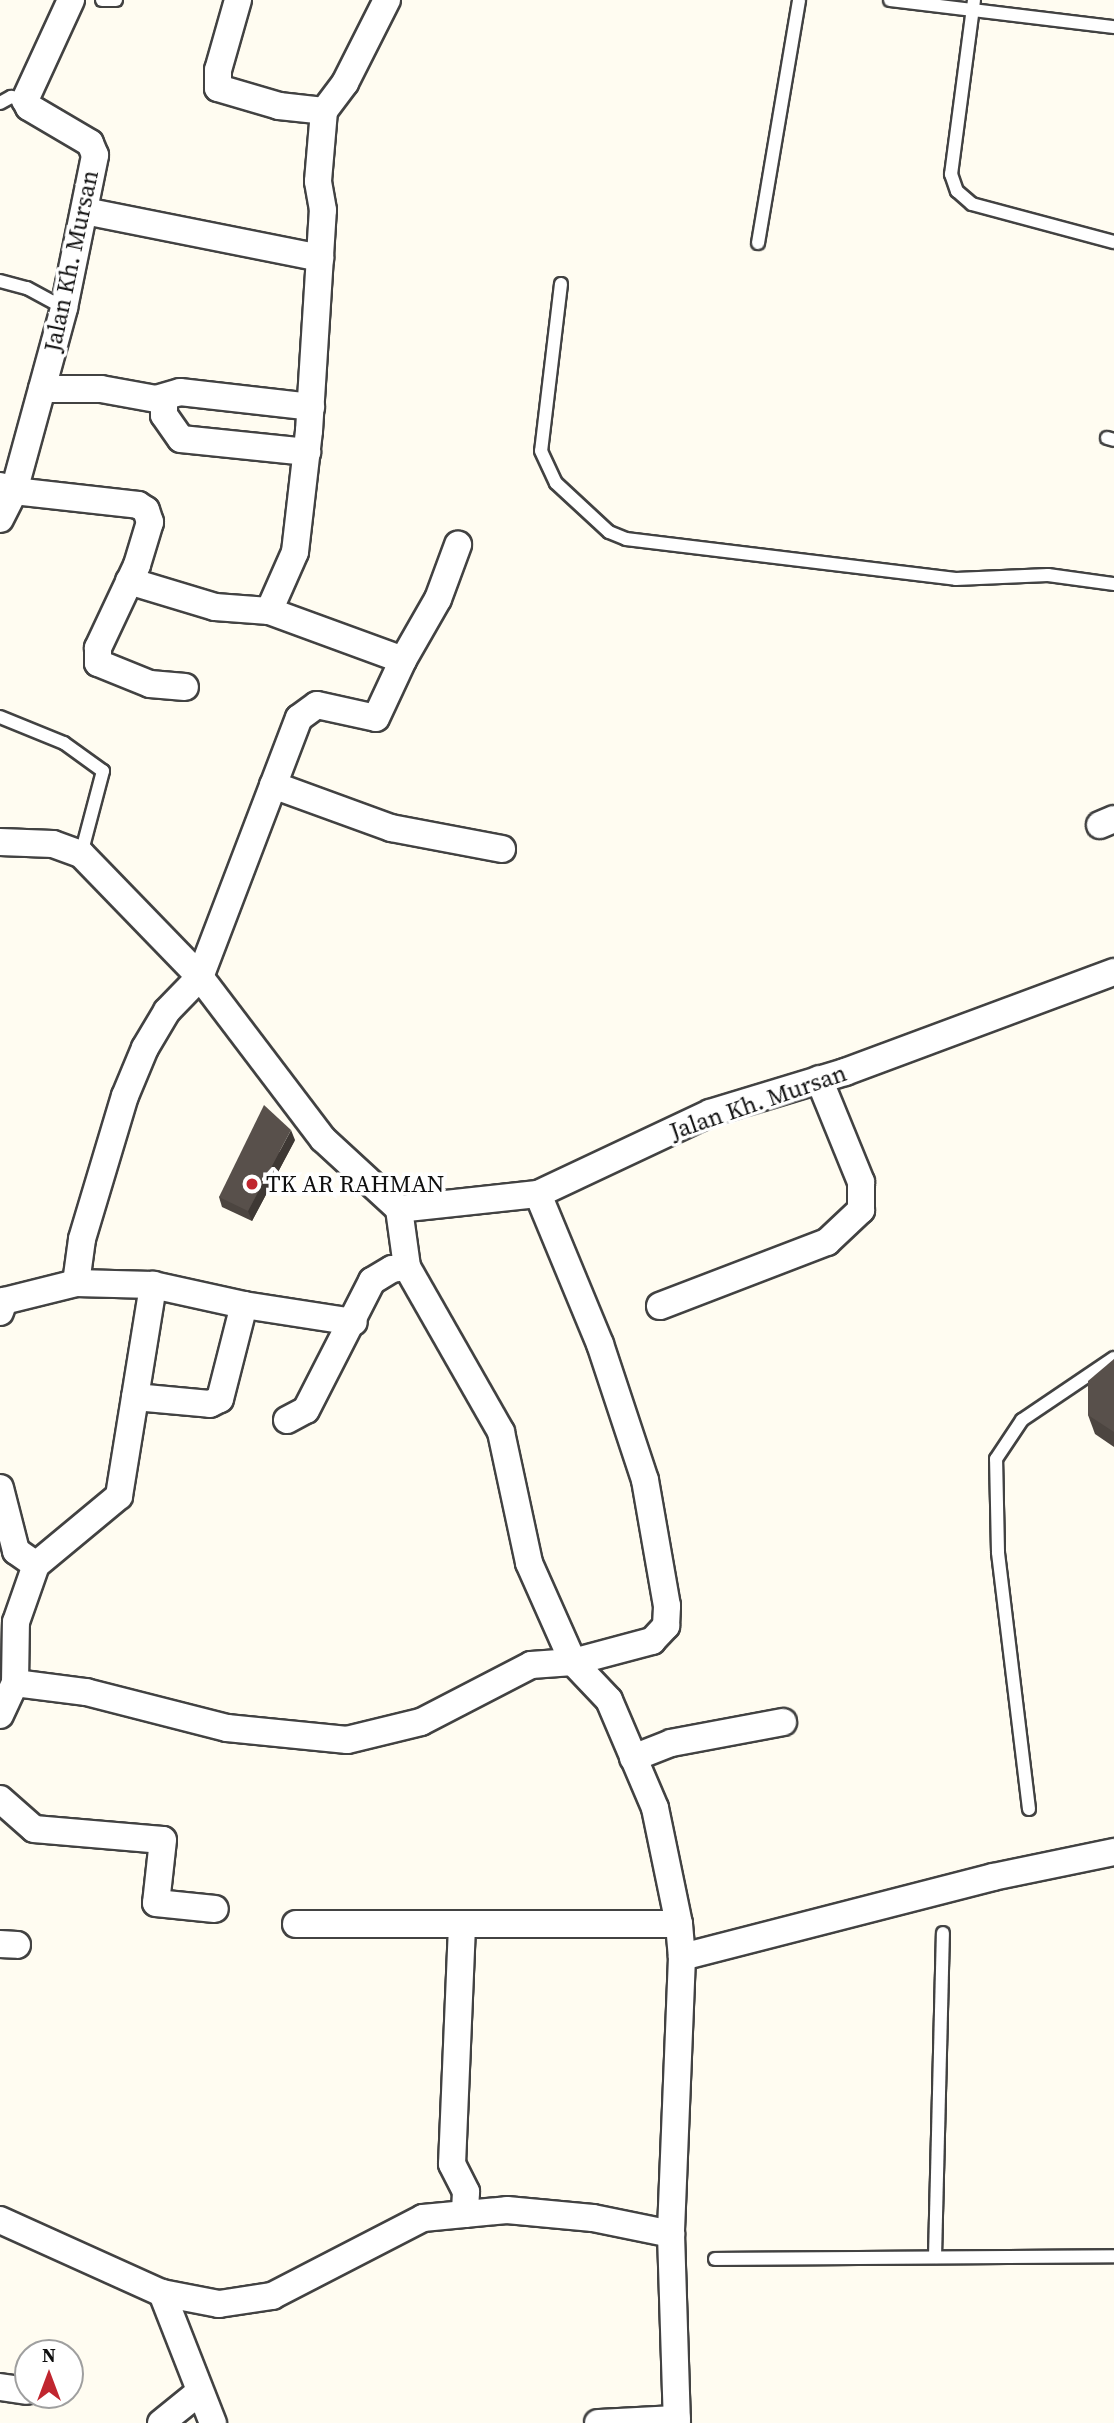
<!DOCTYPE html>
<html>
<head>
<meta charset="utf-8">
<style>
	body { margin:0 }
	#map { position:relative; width:1114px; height:2423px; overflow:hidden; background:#fffcf1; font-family:"Source Serif 4",serif }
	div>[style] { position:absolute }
	.roads { filter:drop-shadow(2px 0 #424242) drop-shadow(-2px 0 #424242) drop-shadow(0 2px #424242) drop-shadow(0 -2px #424242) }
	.lane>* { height:12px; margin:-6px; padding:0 6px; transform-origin:6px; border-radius:6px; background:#fff }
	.street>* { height:26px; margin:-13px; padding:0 13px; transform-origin:13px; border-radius:13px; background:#fff }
	.wall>* { inset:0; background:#4c4540 }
	.shaded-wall>* { inset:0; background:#3e3834 }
	.building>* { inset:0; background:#58504b }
	.dots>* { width:19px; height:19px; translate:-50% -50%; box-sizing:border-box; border:4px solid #fff; border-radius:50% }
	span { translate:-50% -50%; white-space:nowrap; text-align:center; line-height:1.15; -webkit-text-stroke:7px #fff; paint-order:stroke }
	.street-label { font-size:24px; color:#0f0f0f }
	.poi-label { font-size:24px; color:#0f0f0f }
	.left { translate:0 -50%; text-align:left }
	.north { position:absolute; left:14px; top:2339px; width:70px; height:70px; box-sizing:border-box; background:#fff; border:2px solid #9f9f9f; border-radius:50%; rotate:0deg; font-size:19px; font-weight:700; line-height:28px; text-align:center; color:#0f0f0f }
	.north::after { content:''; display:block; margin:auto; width:24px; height:32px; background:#c0262f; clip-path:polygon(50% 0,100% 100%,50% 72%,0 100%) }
</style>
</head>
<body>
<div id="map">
	<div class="roads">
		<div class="lane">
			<div style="left:102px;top:0;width:14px"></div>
			<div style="left:890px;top:0;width:226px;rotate:6.9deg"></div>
			<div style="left:974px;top:0;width:176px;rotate:97.5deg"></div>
			<div style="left:951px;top:174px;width:18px;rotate:71deg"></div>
			<div style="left:957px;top:191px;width:20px;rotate:41deg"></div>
			<div style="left:972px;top:204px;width:147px;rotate:15deg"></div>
			<div style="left:0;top:103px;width:13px;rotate:-29deg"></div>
			<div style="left:11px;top:97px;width:14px;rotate:12deg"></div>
			<div style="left:758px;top:243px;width:246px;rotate:-80.4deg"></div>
			<div style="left:0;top:281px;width:28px;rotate:15deg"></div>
			<div style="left:27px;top:288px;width:42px;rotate:28.4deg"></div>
			<div style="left:561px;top:284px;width:168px;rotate:96.8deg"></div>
			<div style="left:541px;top:451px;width:35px;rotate:65deg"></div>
			<div style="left:556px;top:483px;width:72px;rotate:42.8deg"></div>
			<div style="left:609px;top:532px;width:18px;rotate:22deg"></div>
			<div style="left:626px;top:539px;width:332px;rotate:6.9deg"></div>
			<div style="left:956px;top:579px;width:92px;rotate:-2.5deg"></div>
			<div style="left:1048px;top:575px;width:67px;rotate:7.8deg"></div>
			<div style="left:1107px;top:438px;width:7px;rotate:16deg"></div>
			<div style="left:0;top:717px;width:69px;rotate:22.1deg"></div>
			<div style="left:64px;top:743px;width:48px;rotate:35.7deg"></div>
			<div style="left:103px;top:771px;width:86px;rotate:104.8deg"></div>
			<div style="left:1029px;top:1809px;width:259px;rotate:-96.9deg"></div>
			<div style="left:998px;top:1552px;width:93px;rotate:-91.2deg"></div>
			<div style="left:996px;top:1459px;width:47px;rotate:-56.3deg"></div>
			<div style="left:1022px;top:1420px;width:111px;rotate:-34deg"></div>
			<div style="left:935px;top:2257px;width:324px;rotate:-88.6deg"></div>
			<div style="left:715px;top:2259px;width:399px;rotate:-0.4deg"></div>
		</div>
		<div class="street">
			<div style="left:238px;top:0;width:73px;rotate:105.9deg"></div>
			<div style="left:218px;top:70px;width:18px;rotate:90deg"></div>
			<div style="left:218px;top:88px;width:64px;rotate:16.4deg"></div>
			<div style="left:279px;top:106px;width:45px;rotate:6.3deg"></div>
			<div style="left:324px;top:111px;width:35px;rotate:-53deg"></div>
			<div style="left:345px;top:83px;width:93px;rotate:-63.2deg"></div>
			<div style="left:85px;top:211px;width:240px;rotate:11.3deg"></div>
			<div style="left:42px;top:389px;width:59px"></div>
			<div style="left:101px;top:389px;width:56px;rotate:10.3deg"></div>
			<div style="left:156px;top:399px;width:25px;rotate:-16deg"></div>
			<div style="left:180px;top:392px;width:132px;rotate:6.5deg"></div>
			<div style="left:164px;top:398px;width:17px;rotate:90deg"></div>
			<div style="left:164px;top:415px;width:29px;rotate:55deg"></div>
			<div style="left:181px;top:439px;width:127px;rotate:5.9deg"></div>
			<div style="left:0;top:486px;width:15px;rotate:20deg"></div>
			<div style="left:14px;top:491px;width:125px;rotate:6.4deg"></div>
			<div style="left:138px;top:505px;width:9px;rotate:32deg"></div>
			<div style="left:146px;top:510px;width:13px;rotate:72deg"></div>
			<div style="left:150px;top:522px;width:45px;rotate:106.8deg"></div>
			<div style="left:137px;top:565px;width:92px;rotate:115.2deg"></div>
			<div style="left:98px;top:648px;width:15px;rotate:90deg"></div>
			<div style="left:98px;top:663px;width:56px;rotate:22deg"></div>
			<div style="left:150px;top:684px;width:35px;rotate:5deg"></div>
			<div style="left:0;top:519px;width:31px;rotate:-63deg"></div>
			<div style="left:14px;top:491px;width:190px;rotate:-74.7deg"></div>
			<div style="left:64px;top:308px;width:156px;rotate:-78.5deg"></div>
			<div style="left:95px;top:155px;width:13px;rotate:-113deg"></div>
			<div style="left:90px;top:143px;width:71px;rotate:-149.5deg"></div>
			<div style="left:29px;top:107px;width:8px;rotate:-120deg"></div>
			<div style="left:25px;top:100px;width:110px;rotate:-65.3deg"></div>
			<div style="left:129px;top:581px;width:90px;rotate:16.8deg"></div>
			<div style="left:215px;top:607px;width:54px;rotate:4.2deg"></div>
			<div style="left:403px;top:660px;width:70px;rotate:-60.2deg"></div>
			<div style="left:438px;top:599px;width:58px;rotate:-69.7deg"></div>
			<div style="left:273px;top:785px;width:126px;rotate:20deg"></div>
			<div style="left:391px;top:828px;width:113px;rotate:10.7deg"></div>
			<div style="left:1100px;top:825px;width:15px;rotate:-23deg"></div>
			<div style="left:0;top:842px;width:53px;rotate:2.2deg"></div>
			<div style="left:53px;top:844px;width:30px;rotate:20deg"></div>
			<div style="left:81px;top:854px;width:171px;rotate:45.9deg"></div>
			<div style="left:200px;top:977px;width:203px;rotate:52.8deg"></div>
			<div style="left:323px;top:1139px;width:103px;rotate:42.6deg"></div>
			<div style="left:399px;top:1209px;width:59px;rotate:82.1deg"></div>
			<div style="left:407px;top:1267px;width:190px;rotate:60.3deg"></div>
			<div style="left:501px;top:1432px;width:134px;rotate:77.9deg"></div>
			<div style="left:529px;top:1563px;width:108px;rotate:66deg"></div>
			<div style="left:573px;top:1662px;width:52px;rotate:46.5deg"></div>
			<div style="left:609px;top:1700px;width:117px;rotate:66.9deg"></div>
			<div style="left:655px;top:1808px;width:118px;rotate:78.3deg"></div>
			<div style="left:679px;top:1924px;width:33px;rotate:85deg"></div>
			<div style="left:682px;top:1957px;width:277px;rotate:92.3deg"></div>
			<div style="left:671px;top:2234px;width:189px;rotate:88.2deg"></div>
			<div style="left:399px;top:1209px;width:140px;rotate:-6.2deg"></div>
			<div style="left:538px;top:1194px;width:190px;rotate:-25.2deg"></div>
			<div style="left:710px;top:1113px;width:141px;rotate:-16.9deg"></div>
			<div style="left:845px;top:1072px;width:287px;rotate:-20.4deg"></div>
			<div style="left:76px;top:1283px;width:44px;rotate:-82.2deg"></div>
			<div style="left:82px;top:1239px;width:149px;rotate:-73.3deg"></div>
			<div style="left:125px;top:1096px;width:52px;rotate:-67.4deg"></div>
			<div style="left:145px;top:1048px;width:43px;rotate:-59.3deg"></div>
			<div style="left:167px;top:1011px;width:47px;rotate:-45.9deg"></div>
			<div style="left:200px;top:977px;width:277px;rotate:-69.1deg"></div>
			<div style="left:299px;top:718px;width:22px;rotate:-36deg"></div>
			<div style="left:317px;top:705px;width:60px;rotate:12.4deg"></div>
			<div style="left:376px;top:718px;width:64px;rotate:-65deg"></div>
			<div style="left:403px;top:660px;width:143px;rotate:-159.9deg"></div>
			<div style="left:269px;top:611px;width:64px;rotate:-66.2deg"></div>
			<div style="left:295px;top:552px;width:122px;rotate:-83.4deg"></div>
			<div style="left:309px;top:431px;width:221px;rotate:-86.4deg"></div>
			<div style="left:323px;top:210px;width:29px;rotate:-100deg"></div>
			<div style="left:318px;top:181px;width:70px;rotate:-85.1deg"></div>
			<div style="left:660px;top:1306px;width:179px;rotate:-21deg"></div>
			<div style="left:827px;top:1242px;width:47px;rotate:-43.3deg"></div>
			<div style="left:861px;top:1210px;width:28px;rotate:-90deg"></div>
			<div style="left:861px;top:1182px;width:111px;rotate:-112.2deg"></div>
			<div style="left:0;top:1312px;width:12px;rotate:-70deg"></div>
			<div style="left:4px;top:1301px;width:74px;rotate:-14deg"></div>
			<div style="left:76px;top:1283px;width:77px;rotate:1.5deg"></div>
			<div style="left:153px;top:1285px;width:93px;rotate:12.4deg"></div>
			<div style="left:244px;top:1305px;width:111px;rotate:8.8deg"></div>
			<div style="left:135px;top:1397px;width:75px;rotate:5.3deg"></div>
			<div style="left:210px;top:1404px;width:11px;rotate:-27deg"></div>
			<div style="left:220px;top:1399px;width:97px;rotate:-75.7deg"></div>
			<div style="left:287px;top:1420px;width:21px;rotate:-28deg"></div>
			<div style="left:306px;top:1410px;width:145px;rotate:-62.9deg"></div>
			<div style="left:372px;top:1281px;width:23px;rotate:-31deg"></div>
			<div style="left:392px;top:1269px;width:15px;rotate:-8deg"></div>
			<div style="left:0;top:1488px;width:65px;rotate:75.7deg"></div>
			<div style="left:16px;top:1551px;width:24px;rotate:35deg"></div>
			<div style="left:15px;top:1683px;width:61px;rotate:-89.1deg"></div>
			<div style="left:16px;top:1622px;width:60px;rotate:-70.7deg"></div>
			<div style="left:36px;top:1565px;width:108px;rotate:-39.7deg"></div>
			<div style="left:119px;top:1496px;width:214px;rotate:-80.8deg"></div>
			<div style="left:0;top:1715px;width:35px;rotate:-65deg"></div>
			<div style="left:15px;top:1683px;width:72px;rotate:7.2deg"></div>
			<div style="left:86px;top:1692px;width:146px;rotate:14.3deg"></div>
			<div style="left:227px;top:1728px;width:121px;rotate:5.7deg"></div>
			<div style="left:347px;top:1740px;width:76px;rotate:-13.7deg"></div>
			<div style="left:421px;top:1722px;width:124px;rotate:-27.4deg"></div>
			<div style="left:531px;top:1665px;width:42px;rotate:-4.1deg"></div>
			<div style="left:573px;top:1662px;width:82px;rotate:-14.9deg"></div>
			<div style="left:652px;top:1641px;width:21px;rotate:-47deg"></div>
			<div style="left:666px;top:1626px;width:20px;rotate:-87deg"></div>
			<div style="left:667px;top:1606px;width:128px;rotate:-99.9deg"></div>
			<div style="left:645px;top:1480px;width:143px;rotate:-108.3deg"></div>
			<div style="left:600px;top:1344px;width:162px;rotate:-112.5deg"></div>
			<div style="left:633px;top:1758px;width:41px;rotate:-21.5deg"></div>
			<div style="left:671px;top:1743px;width:114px;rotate:-10.6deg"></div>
			<div style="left:0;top:1799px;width:45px;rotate:41.4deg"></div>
			<div style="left:34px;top:1829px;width:129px;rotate:4.9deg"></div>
			<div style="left:163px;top:1840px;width:63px;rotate:96.3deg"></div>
			<div style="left:156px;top:1903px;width:59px;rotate:5.8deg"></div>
			<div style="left:296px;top:1924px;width:383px"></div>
			<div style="left:462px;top:1926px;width:238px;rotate:92.4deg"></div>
			<div style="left:452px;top:2164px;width:31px;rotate:63deg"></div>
			<div style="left:466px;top:2192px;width:22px;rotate:93deg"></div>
			<div style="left:0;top:1944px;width:17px;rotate:3deg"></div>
			<div style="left:682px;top:1957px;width:321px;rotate:-14.4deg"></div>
			<div style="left:993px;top:1877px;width:124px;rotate:-11.7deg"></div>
			<div style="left:0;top:2220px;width:178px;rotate:24.3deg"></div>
			<div style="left:162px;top:2293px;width:58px;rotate:10.9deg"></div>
			<div style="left:219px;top:2304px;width:54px;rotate:-8.6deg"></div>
			<div style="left:272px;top:2296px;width:170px;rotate:-27.3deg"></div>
			<div style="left:423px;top:2218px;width:84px;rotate:-5.4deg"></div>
			<div style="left:507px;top:2210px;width:86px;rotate:5.3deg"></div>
			<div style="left:593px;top:2218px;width:80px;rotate:11.6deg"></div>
			<div style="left:162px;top:2293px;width:140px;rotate:68.6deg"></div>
			<div style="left:0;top:2387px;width:27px;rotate:8deg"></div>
			<div style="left:161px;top:2423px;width:48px;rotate:-39deg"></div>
			<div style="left:598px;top:2423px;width:79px;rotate:-2.9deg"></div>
		</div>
	</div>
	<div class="wall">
		<div style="clip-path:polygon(295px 1140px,252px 1221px,222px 1207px,219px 1197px)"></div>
		<div style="clip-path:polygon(1114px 1359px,1114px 1447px,1095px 1434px,1088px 1415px)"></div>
	</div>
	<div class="shaded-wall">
		<div style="clip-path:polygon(291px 1130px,295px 1140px,252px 1221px,248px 1211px)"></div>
	</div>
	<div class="building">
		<div style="clip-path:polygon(264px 1105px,291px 1130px,248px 1211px,219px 1197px)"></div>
		<div style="clip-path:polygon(1114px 1359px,1114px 1432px,1088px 1415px,1088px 1381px)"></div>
	</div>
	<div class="dots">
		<div style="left:252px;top:1184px;background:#c0262f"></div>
	</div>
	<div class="street-label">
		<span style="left:71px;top:261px;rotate:-78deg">Jalan Kh. Mursan</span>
		<span style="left:758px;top:1102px;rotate:-19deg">Jalan Kh. Mursan</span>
	</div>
	<div class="poi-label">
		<span class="left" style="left:266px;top:1184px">TK AR RAHMAN</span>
	</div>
	<div class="north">N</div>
</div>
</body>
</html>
